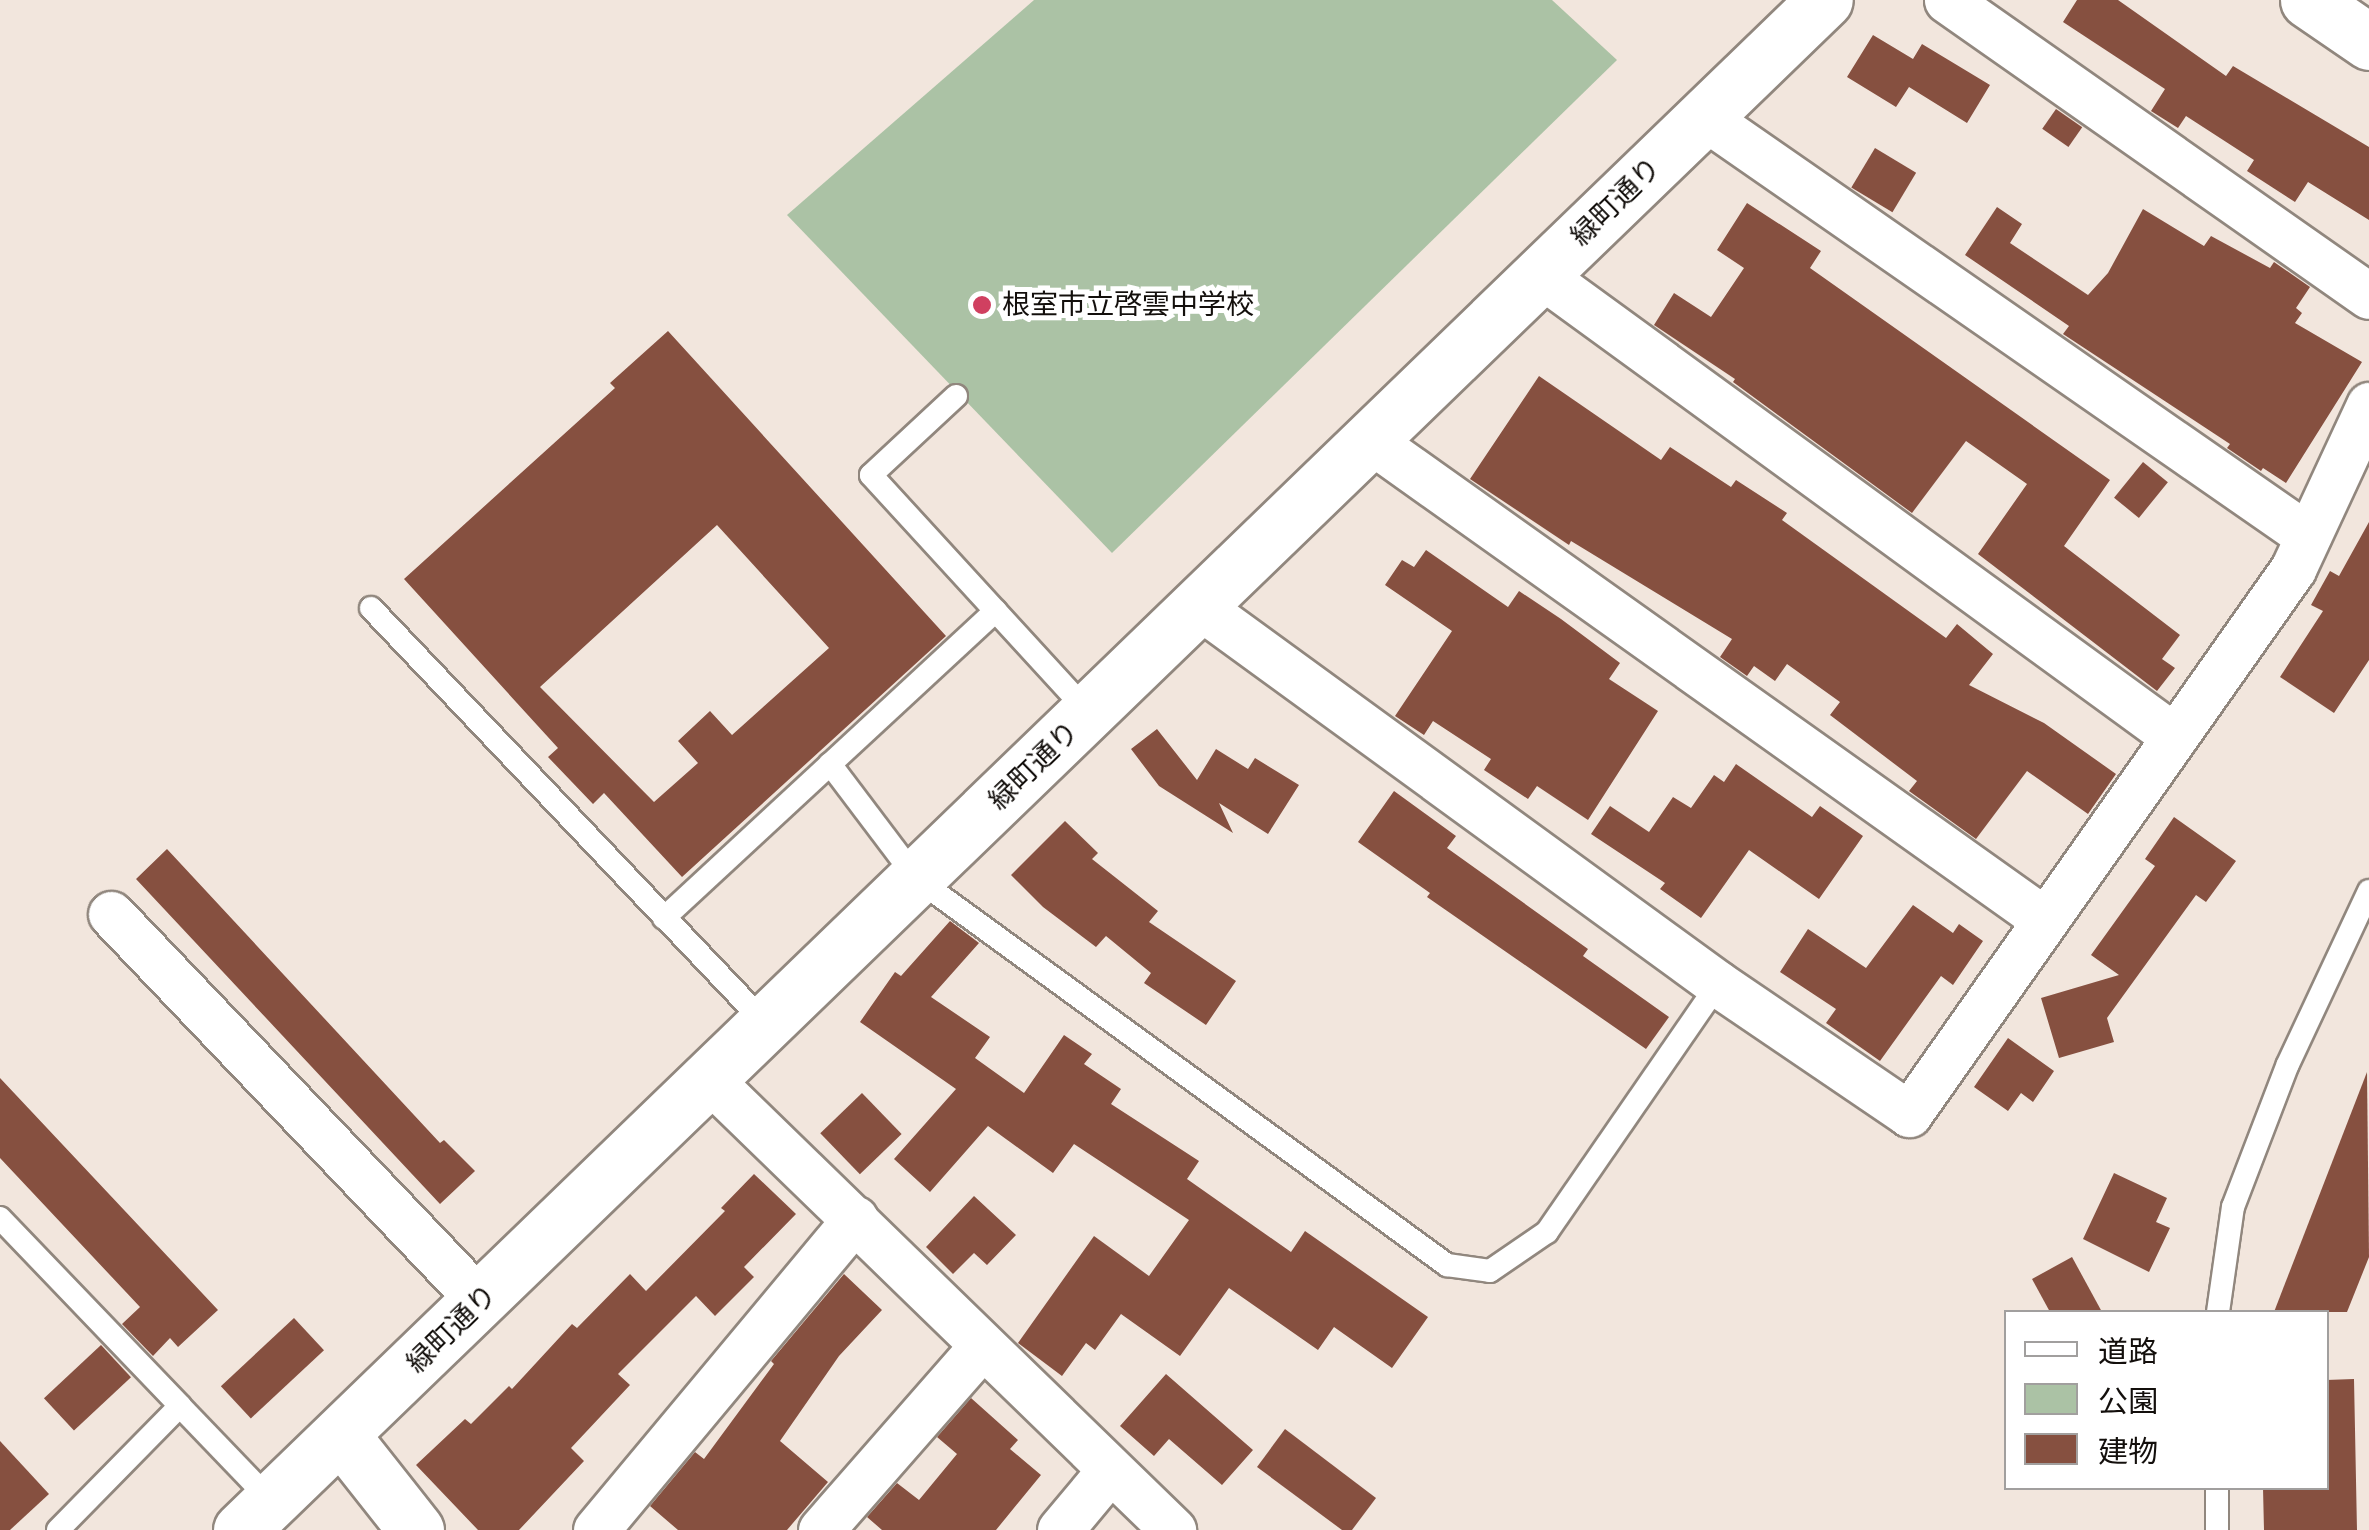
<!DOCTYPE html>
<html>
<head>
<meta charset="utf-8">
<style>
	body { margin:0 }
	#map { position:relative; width:2369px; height:1530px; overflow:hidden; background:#f2e6dd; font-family:Karla,"Noto Sans JP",sans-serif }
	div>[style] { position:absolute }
	.green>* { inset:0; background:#abc2a5 }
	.building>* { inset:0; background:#865040; transform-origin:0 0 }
	.roads { filter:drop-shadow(2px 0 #91877e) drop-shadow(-2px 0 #91877e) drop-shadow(0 2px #91877e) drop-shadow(0 -2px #91877e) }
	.service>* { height:22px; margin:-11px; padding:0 11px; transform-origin:11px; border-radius:11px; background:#fff }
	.minor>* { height:45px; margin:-22.5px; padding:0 22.5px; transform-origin:22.5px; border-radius:22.5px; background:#fff }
	.tertiary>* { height:55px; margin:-27.5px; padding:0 27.5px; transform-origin:27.5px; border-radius:27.5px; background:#fff }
	.dots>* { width:28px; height:28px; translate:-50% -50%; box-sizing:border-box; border:5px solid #fff; border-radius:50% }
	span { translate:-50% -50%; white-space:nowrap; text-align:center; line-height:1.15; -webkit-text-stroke:10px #fff; paint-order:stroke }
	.street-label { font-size:28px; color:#130f0c }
	.poi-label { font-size:28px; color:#130f0c }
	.left { translate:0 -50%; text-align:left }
	.legend { position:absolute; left:2004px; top:1310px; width:325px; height:180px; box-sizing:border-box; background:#fff; border:2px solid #a19f9e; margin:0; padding:12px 18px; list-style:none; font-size:30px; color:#130f0c }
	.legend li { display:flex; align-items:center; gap:20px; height:50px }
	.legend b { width:50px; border:2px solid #a19f9e }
</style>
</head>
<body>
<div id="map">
	<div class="green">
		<div style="clip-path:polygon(1034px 0,1552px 0,1617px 60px,1112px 553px,787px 215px)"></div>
	</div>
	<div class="building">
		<div style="clip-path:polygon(2077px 0,2118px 0,2226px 76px,2233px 66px,2369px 147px,2369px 220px,2308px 182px,2295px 202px,2247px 171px,2254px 160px,2186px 116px,2178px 128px,2151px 111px,2165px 89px,2063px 22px)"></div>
		<div style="clip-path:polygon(1873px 35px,1913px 59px,1922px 44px,1990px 85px,1967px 123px,1909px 87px,1896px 107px,1847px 77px)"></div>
		<div style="left:2056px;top:109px;width:32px;height:24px;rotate:35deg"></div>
		<div style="left:1875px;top:148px;width:48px;height:46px;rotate:31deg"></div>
		<div style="clip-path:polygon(1747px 203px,1821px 251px,1810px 268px,2110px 480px,2064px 546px,2180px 635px,2162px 659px,2175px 668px,2157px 691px,1978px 554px,2027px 484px,1966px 441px,1912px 513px,1733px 382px,1735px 379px,1654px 325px,1674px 293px,1711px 317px,1744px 268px,1717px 250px)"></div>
		<div style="clip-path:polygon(1997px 207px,2022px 224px,2010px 243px,2088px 295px,2108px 273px,2143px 209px,2204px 246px,2211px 236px,2270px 268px,2274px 262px,2310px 287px,2296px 308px,2302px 313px,2295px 323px,2362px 362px,2286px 483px,2263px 468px,2261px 471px,2227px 448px,2230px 444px,2063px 334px,2069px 326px,1965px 255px)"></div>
		<div style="clip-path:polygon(evenodd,668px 331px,946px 636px,682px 877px,604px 793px,593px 804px,548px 757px,558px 748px,404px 579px,615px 388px,610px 383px,668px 331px,717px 525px,829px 648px,732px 735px,710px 711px,678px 741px,698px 763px,654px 802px,540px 687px,717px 525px)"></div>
		<div style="clip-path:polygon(1539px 376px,1661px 460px,1670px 447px,1731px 487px,1736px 480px,1787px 513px,1782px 520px,1946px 638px,1957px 624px,1993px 654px,1969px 685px,2044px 723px,2116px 774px,2088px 814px,2027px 771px,1976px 839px,1909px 791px,1917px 781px,1830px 715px,1840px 702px,1787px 664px,1775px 681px,1754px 666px,1747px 676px,1720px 657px,1732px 639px,1571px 541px,1569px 545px,1470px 479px)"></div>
		<div style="left:2143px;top:462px;width:32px;height:46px;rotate:39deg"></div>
		<div style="clip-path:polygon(2369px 522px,2369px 660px,2334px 713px,2280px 677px,2323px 611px,2311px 605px,2330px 571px,2339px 576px)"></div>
		<div style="clip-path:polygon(1426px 550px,1508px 607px,1519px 591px,1561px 619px,1620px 663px,1609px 679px,1658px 711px,1588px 820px,1537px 786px,1528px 799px,1484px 770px,1491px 759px,1433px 721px,1424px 735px,1395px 716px,1452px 631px,1385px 585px,1402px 560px,1414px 567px)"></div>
		<div style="clip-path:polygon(1157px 729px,1197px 780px,1216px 749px,1248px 769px,1255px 758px,1299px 785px,1268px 834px,1219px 803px,1233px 833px,1159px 786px,1131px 749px)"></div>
		<div style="clip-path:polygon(1736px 764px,1812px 817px,1820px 806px,1863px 836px,1819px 899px,1749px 850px,1701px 918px,1660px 889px,1665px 883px,1591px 834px,1610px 806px,1649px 832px,1673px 797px,1691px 808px,1714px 775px,1724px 782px)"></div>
		<div style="clip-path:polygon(1394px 791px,1456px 836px,1447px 848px,1588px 949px,1583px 956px,1669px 1017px,1646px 1049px,1427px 897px,1430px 893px,1358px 842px)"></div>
		<div style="clip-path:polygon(2174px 817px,2236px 861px,2206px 902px,2196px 895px,2107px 1018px,2114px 1042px,2059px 1058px,2041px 998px,2119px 975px,2091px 955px,2155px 866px,2145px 859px)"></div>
		<div style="clip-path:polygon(1065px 821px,1098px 853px,1092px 859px,1158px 911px,1149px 922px,1236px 981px,1206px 1025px,1144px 983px,1151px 973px,1106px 936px,1096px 947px,1043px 907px,1011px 875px)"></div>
		<div style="clip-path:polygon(167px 849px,440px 1143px,444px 1140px,475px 1171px,440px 1204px,136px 879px)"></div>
		<div style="clip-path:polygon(1913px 905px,1953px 933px,1959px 924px,1983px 941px,1953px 985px,1941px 976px,1880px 1061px,1826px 1023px,1836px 1009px,1780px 972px,1808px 929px,1866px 968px)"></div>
		<div style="clip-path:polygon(950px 921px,979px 943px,931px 997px,990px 1037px,975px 1058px,1024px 1093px,1064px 1035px,1092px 1054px,1084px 1064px,1121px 1089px,1111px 1104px,1199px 1161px,1187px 1179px,1291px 1252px,1305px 1231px,1428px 1317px,1392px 1368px,1334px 1327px,1318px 1350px,1229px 1288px,1180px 1356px,1121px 1314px,1095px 1350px,1086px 1343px,1062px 1376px,1018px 1343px,1094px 1236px,1149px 1276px,1189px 1220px,1074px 1144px,1053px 1173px,988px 1126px,930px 1192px,894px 1159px,956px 1089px,860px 1022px,895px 972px,901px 976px)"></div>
		<div style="clip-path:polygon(2008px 1038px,2054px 1071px,2033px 1102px,2021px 1093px,2008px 1111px,1974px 1087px)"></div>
		<div style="clip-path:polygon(2367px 1072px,2369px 1257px,2347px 1312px,2274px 1312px)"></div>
		<div style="clip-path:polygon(0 1078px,218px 1310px,178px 1347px,170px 1338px,153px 1356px,122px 1324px,140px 1307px,0 1158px)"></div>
		<div style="left:862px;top:1093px;width:57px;height:58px;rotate:46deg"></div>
		<div style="clip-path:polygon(2114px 1173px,2167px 1198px,2156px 1222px,2170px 1228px,2149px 1272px,2083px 1239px)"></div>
		<div style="clip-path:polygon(754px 1174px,796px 1214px,744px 1267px,754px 1277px,715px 1316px,696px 1296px,618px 1374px,630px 1385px,571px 1448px,584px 1461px,519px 1530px,478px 1530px,416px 1465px,465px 1419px,471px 1424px,509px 1386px,512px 1389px,572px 1324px,577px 1328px,630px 1274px,646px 1291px,725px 1211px,721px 1208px)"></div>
		<div style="clip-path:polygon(974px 1196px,1016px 1235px,987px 1265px,974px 1253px,953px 1274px,926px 1247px)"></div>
		<div style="clip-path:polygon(2072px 1257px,2102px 1312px,2050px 1312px,2032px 1279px)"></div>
		<div style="clip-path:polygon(844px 1274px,882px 1310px,839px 1356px,780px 1441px,828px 1482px,787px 1530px,678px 1530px,650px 1506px,695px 1452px,704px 1459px,774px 1364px,771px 1361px)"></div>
		<div style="left:294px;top:1318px;width:44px;height:100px;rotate:47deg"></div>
		<div style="left:101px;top:1345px;width:44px;height:78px;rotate:47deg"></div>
		<div style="clip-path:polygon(1166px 1374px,1253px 1450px,1222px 1485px,1169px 1439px,1154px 1456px,1120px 1426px)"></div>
		<div style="clip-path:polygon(2354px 1379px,2357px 1530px,2264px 1530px,2263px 1488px,2326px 1488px,2326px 1380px)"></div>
		<div style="clip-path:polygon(971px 1398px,1018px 1440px,1010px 1449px,1041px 1475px,996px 1530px,882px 1530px,867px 1517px,897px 1483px,919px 1500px,957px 1454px,937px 1437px)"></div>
		<div style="clip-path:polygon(1285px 1429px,1376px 1498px,1352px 1530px,1342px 1530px,1257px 1467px)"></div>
		<div style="clip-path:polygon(0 1441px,49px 1494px,10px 1530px,0 1530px)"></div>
	</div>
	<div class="roads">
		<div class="service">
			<div style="left:956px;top:396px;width:116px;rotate:137.1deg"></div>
			<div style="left:871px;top:475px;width:323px;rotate:47.5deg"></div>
			<div style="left:371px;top:608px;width:575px;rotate:46.48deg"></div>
			<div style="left:830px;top:764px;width:144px;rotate:52.9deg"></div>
			<div style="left:917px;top:879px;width:656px;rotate:36.07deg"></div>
			<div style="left:1447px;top:1265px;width:43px;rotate:7.9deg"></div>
			<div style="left:1490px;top:1271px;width:69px;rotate:-34.4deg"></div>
			<div style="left:1547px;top:1232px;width:301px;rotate:-55.4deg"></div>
			<div style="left:664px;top:918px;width:452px;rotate:-42.8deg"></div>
			<div style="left:0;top:1218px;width:260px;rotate:46.2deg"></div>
			<div style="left:2218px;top:1312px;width:106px;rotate:-81.9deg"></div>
			<div style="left:2233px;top:1207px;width:153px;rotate:-69deg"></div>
			<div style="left:2288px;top:1064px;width:191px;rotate:-64.9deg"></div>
			<div style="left:2217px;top:1488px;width:42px;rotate:90deg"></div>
			<div style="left:58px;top:1530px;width:174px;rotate:-45.5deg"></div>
			<div style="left:180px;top:1406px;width:132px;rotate:46.2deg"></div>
		</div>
		<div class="minor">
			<div style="left:1947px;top:0;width:515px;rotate:35.05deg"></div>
			<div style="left:1704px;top:117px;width:735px;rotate:34.75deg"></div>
			<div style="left:1541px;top:275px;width:784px;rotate:36.08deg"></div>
			<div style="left:1370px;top:440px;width:828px;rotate:35.42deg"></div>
			<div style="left:1199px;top:606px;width:642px;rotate:36.07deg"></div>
			<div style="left:1718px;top:984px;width:231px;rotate:34.2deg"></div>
			<div style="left:1909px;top:1114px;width:667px;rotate:-54.83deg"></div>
			<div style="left:2293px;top:569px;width:181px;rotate:-65.1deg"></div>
			<div style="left:111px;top:914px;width:535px;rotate:46.36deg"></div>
			<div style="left:710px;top:1080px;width:646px;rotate:44.18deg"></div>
			<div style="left:596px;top:1530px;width:405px;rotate:-50.2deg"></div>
			<div style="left:821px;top:1530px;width:244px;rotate:-48.8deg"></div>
			<div style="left:1060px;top:1530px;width:78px;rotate:-50.2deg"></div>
		</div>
		<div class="tertiary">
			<div style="left:2308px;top:0;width:74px;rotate:34.5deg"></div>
			<div style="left:341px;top:1435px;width:121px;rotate:51.7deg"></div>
			<div style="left:241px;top:1530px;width:2202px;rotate:-44.01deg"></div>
		</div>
	</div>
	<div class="dots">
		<div style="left:982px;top:305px;background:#d04060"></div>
	</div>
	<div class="street-label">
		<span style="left:1616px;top:202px;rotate:-44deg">緑町通り</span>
		<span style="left:1034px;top:766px;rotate:-44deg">緑町通り</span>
		<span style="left:452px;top:1329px;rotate:-44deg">緑町通り</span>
	</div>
	<div class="poi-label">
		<span class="left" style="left:1002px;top:305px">根室市立啓雲中学校</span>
	</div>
	<ul class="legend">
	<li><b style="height:12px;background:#fff"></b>道路</li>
	<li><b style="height:28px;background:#abc2a5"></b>公園</li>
	<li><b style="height:28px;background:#865040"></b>建物</li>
	</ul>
</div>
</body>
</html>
